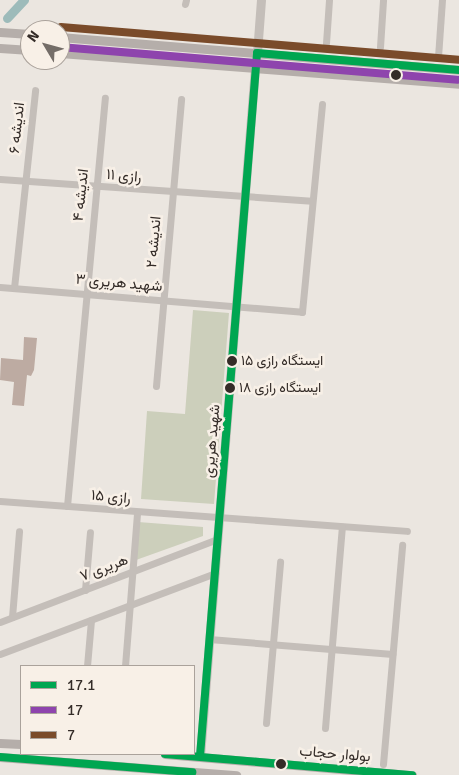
<!DOCTYPE html>
<html>
<head>
<meta charset="utf-8">
<style>
	body { margin:0 }
	#map { position:relative; width:459px; height:775px; overflow:hidden; background:#ebe6e0; font-family:Signika,Vazirmatn,sans-serif }
	div>[style] { position:absolute }
	.green>* { inset:0; background:#cccfbb }
	.canal>* { height:9px; margin:-4.5px; padding:0 4.5px; transform-origin:4.5px; border-radius:4.5px; background:#9dbbba }
	.building>* { inset:0; background:#bdaba2 }
	.minor>* { height:7px; margin:-3.5px; padding:0 3.5px; transform-origin:3.5px; border-radius:3.5px; background:#c4beb9 }
	.tertiary>* { height:9px; margin:-4.5px; padding:0 4.5px; transform-origin:4.5px; border-radius:4.5px; background:#c4beb9 }
	.secondary>* { height:9px; margin:-4.5px; padding:0 4.5px; transform-origin:4.5px; border-radius:4.5px; background:#b5aeaa }
	.bus-1>* { height:8px; margin:-4px; padding:0 4px; transform-origin:4px; border-radius:4px; background:#00a651 }
	.bus-2>* { height:8px; margin:-4px; padding:0 4px; transform-origin:4px; border-radius:4px; background:#8e44ad }
	.bus-3>* { height:8px; margin:-4px; padding:0 4px; transform-origin:4px; border-radius:4px; background:#7a4b2a }
	.dots>* { width:14px; height:14px; translate:-50% -50%; box-sizing:border-box; border:2px solid #f8f0e7; border-radius:50% }
	span { translate:-50% -50%; white-space:nowrap; text-align:center; line-height:1.15; -webkit-text-stroke:5px #f8f0e7; paint-order:stroke }
	.bus-label { font-size:14px; color:#342c28 }
	.left { translate:0 -50%; text-align:left }
	.street-label { font-size:15px; color:#342c28 }
	.legend { position:absolute; left:20px; top:665px; width:175px; height:90px; box-sizing:border-box; background:#f8f0e7; border:1px solid #aaa29b; margin:0; padding:6px 9px; list-style:none; font-size:15px; color:#342c28 }
	.legend li { display:flex; align-items:center; gap:10px; height:25px }
	.legend b { width:25px; border:1px solid #aaa29b }
	.north { position:absolute; left:20px; top:20px; width:50px; height:50px; box-sizing:border-box; background:#f8f0e7; border:1px solid #aaa29b; border-radius:50%; rotate:307deg; font-size:14px; font-weight:700; line-height:20px; text-align:center; color:#342c28 }
	.north::after { content:''; display:block; margin:auto; width:18px; height:22px; background:#746d68; clip-path:polygon(50% 0,100% 100%,50% 72%,0 100%) }
</style>
</head>
<body>
<div id="map">
	<div class="green">
		<div style="clip-path:polygon(193px 310px,229px 313px,214px 504px,141px 499px,147px 411px,185px 414px)"></div>
		<div style="clip-path:polygon(138px 522px,203px 527px,203px 536px,136px 560px)"></div>
	</div>
	<div class="canal">
		<div style="left:7px;top:18px;width:25px;rotate:-47deg"></div>
	</div>
	<div class="building">
		<div style="clip-path:polygon(24px 337px,37px 338px,34px 370px,31px 376px,27px 375px,24px 406px,12px 405px,14px 382px,0 380px,1px 358px,23px 360px)"></div>
	</div>
	<div class="minor">
		<div style="left:185px;top:4px;width:4px;rotate:-76deg"></div>
		<div style="left:326px;top:43px;width:43px;rotate:-86deg"></div>
		<div style="left:380px;top:47px;width:47px;rotate:-86.3deg"></div>
		<div style="left:438px;top:57px;width:57px;rotate:-86deg"></div>
		<div style="left:0;top:179px;width:312px;rotate:4deg"></div>
		<div style="left:0;top:287px;width:303px;rotate:4.7deg"></div>
		<div style="left:302px;top:312px;width:209px;rotate:-84.5deg"></div>
		<div style="left:14px;top:288px;width:199px;rotate:-83.9deg"></div>
		<div style="left:156px;top:386px;width:288px;rotate:-85deg"></div>
		<div style="left:0;top:501px;width:408px;rotate:4.2deg"></div>
		<div style="left:67px;top:506px;width:410px;rotate:-84.7deg"></div>
		<div style="left:85px;top:590px;width:58px;rotate:-85.1deg"></div>
		<div style="left:12px;top:617px;width:86px;rotate:-85.3deg"></div>
		<div style="left:0;top:622px;width:232px;rotate:-20.9deg"></div>
		<div style="left:209px;top:639px;width:184px;rotate:4.7deg"></div>
		<div style="left:0;top:654px;width:230px;rotate:-20.6deg"></div>
		<div style="left:87px;top:666px;width:46px;rotate:-85deg"></div>
		<div style="left:125px;top:666px;width:153px;rotate:-85.5deg"></div>
		<div style="left:266px;top:723px;width:162px;rotate:-85deg"></div>
		<div style="left:325px;top:728px;width:202px;rotate:-85.2deg"></div>
		<div style="left:383px;top:764px;width:220px;rotate:-85deg"></div>
	</div>
	<div class="tertiary">
		<div style="left:257px;top:53px;width:53px;rotate:-85.7deg"></div>
		<div style="left:200px;top:756px;width:690px;rotate:-85.43deg"></div>
	</div>
	<div class="secondary">
		<div style="left:0;top:32px;width:30px;rotate:4deg"></div>
		<div style="left:60px;top:37px;width:400px;rotate:4.7deg"></div>
		<div style="left:0;top:48px;width:30px;rotate:4deg"></div>
		<div style="left:60px;top:53px;width:400px;rotate:4.4deg"></div>
		<div style="left:0;top:743px;width:21px;rotate:3deg"></div>
		<div style="left:165px;top:754px;width:248px;rotate:4.9deg"></div>
		<div style="left:0;top:757px;width:237px;rotate:4.4deg"></div>
	</div>
	<div class="bus-1">
		<div style="left:165px;top:754px;width:248px;rotate:4.9deg"></div>
		<div style="left:200px;top:756px;width:705px;rotate:-85.36deg"></div>
		<div style="left:257px;top:53px;width:203px;rotate:4.8deg"></div>
		<div style="left:0;top:757px;width:193px;rotate:4.5deg"></div>
	</div>
	<div class="bus-2">
		<div style="left:60px;top:47px;width:399px;rotate:4.7deg"></div>
	</div>
	<div class="bus-3">
		<div style="left:61px;top:27px;width:399px;rotate:4.7deg"></div>
	</div>
	<div class="dots">
		<div style="left:396px;top:75px;background:#342c28"></div>
		<div style="left:232px;top:361px;background:#342c28"></div>
		<div style="left:230px;top:388px;background:#342c28"></div>
		<div style="left:281px;top:764px;background:#342c28"></div>
	</div>
	<div class="bus-label">
		<span class="left" style="left:241px;top:361px">ایستگاه رازی ۱۵</span>
		<span class="left" style="left:239px;top:388px">ایستگاه رازی ۱۸</span>
	</div>
	<div class="street-label">
		<span style="left:17px;top:128px;rotate:-84deg">اندیشه ۶</span>
		<span style="left:124px;top:176px;rotate:5deg">رازی ۱۱</span>
		<span style="left:81px;top:195px;rotate:-84deg">اندیشه ۴</span>
		<span style="left:154px;top:242px;rotate:-85deg">اندیشه ۲</span>
		<span style="left:119px;top:283px;rotate:5deg">شهید هریری ۳</span>
		<span style="left:212px;top:441px;rotate:-85deg">شهید هریری</span>
		<span style="left:111px;top:497px;rotate:5deg">رازی ۱۵</span>
		<span style="left:104px;top:568px;rotate:-21deg">هریری ۷</span>
		<span style="left:335px;top:754px;rotate:5deg">بولوار حجاب</span>
	</div>
	<ul class="legend">
	<li><b style="height:6px;background:#00a651"></b>17.1</li>
	<li><b style="height:6px;background:#8e44ad"></b>17</li>
	<li><b style="height:6px;background:#7a4b2a"></b>7</li>
	</ul>
	<div class="north">N</div>
</div>
</body>
</html>
